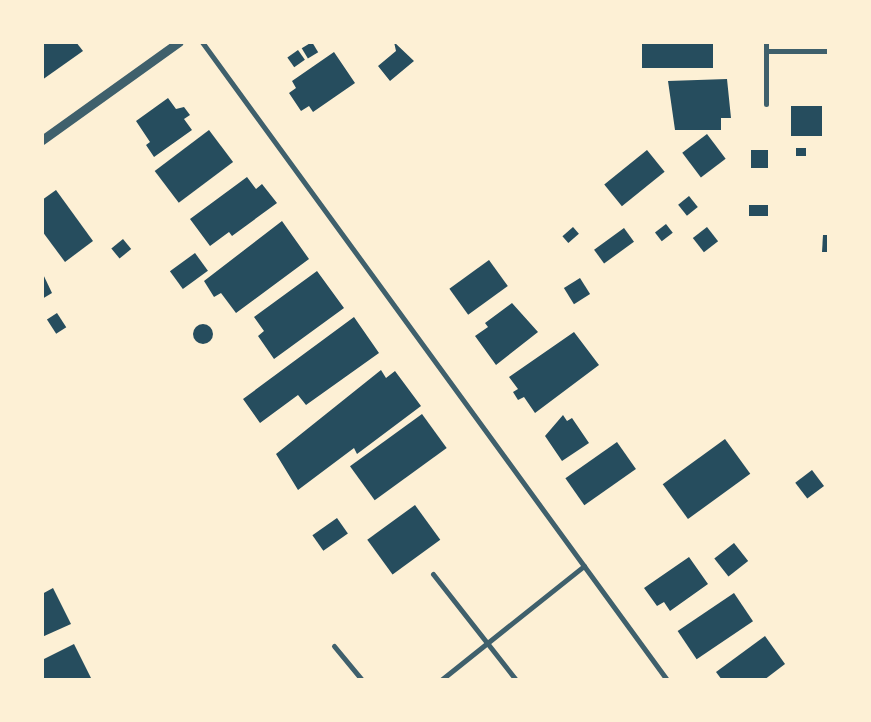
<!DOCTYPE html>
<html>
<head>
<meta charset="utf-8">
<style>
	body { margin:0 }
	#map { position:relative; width:871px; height:722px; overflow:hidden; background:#fdf0d5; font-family:Arial,sans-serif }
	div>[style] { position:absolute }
	.building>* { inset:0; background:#264d5e; transform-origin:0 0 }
	.round { border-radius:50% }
	.minor>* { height:5px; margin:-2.5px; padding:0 2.5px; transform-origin:2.5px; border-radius:2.5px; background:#3f606c }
	.tertiary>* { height:9px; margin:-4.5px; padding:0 4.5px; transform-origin:4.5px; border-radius:4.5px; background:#3f606c }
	span { translate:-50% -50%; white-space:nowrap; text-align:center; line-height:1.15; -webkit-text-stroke:4px #fdf0d5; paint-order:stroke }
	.frame { position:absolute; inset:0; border:44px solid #fdf0d5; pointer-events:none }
</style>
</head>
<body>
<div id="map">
	<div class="building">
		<div style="clip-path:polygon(42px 42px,76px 42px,83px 51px,42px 80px)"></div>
		<div style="left:312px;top:42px;width:12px;height:12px;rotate:59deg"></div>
		<div style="clip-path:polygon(394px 42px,414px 61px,390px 81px,378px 66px,396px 51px)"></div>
		<div style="left:642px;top:42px;width:71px;height:26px"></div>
		<div style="left:298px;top:50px;width:12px;height:13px;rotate:55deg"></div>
		<div style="clip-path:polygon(334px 52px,355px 83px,313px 112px,309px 106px,301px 111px,289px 93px,296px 88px,292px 81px)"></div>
		<div style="clip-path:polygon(727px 79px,731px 118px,721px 118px,721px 130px,675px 130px,668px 81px)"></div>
		<div style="clip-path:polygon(168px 98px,176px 109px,184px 107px,190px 115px,184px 119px,192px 130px,154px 157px,146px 145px,150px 142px,136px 121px)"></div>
		<div style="left:791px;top:106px;width:31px;height:30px"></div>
		<div style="left:209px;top:130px;width:40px;height:68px;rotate:53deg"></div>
		<div style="left:707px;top:134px;width:31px;height:31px;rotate:53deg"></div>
		<div style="left:806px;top:148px;width:8px;height:10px;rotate:90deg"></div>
		<div style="left:647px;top:150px;width:28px;height:55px;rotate:51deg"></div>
		<div style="left:768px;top:150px;width:18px;height:17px;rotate:90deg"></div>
		<div style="clip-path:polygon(247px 177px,256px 189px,262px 184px,277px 203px,232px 236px,229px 232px,210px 246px,190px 219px)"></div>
		<div style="clip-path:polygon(56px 190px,93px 241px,65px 262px,42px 231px,42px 200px)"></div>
		<div style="left:689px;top:196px;width:14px;height:14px;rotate:51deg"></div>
		<div style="left:749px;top:205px;width:19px;height:11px"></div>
		<div style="clip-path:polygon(282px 221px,309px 259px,236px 313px,221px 293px,214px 297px,204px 281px)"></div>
		<div style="left:666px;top:224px;width:11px;height:14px;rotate:52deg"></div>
		<div style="left:573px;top:227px;width:9px;height:14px;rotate:49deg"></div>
		<div style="left:707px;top:227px;width:18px;height:18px;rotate:52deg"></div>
		<div style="left:624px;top:228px;width:17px;height:37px;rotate:54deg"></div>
		<div style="clip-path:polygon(823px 235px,828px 235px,828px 252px,822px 252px)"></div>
		<div style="left:123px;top:239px;width:13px;height:15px;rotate:51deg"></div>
		<div style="left:195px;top:253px;width:22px;height:31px;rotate:54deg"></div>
		<div style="left:489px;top:260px;width:32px;height:49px;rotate:54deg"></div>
		<div style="clip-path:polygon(317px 271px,344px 308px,274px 359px,258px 336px,264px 331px,254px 317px)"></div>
		<div style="clip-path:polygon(42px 272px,52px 293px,42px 299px)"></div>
		<div style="left:580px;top:278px;width:19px;height:19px;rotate:58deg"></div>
		<div style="clip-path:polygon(512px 303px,538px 332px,496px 365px,475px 336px,488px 327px,485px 323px)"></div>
		<div style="left:57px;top:313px;width:17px;height:12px;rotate:57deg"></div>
		<div style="clip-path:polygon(354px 317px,379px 353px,306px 405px,298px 395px,260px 423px,243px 399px)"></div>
		<div class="round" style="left:193px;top:324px;width:20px;height:20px"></div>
		<div style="clip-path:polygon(574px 332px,599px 365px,535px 413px,524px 397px,518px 400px,513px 392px,518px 389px,509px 377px)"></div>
		<div style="clip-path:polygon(381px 370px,386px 378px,395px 371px,421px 406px,357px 454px,354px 448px,298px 490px,276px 454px)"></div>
		<div style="left:422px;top:414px;width:42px;height:89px;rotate:54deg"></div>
		<div style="clip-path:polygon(563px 415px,567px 421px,572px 418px,589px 443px,562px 461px,545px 436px)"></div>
		<div style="left:725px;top:439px;width:43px;height:77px;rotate:54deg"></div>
		<div style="left:617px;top:442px;width:33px;height:63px;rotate:55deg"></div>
		<div style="left:812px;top:470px;width:20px;height:21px;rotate:53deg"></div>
		<div style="left:415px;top:505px;width:43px;height:59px;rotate:54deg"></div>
		<div style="left:337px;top:518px;width:19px;height:30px;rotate:55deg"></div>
		<div style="left:734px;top:543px;width:23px;height:25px;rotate:52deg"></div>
		<div style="clip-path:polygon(689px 557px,708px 584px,670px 611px,664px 602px,657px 606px,644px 588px)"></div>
		<div style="clip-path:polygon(53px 588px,71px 624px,42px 637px,42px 594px)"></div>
		<div style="left:734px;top:593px;width:34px;height:68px;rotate:56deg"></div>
		<div style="clip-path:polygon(765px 636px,785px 664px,764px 680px,722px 680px,716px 672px)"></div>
		<div style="clip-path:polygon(74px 644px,91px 678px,42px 680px,42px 660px)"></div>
	</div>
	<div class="minor">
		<div style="left:202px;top:42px;width:789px;rotate:53.91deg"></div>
		<div style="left:766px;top:51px;width:62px"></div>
		<div style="left:766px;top:104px;width:62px;rotate:-90deg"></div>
		<div style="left:433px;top:574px;width:135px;rotate:51.9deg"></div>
		<div style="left:334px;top:646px;width:44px;rotate:50.5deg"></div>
		<div style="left:441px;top:680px;width:183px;rotate:-38.6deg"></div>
	</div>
	<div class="tertiary">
		<div style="left:42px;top:140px;width:168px;rotate:-35.6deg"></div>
	</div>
	<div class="frame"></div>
</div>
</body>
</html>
